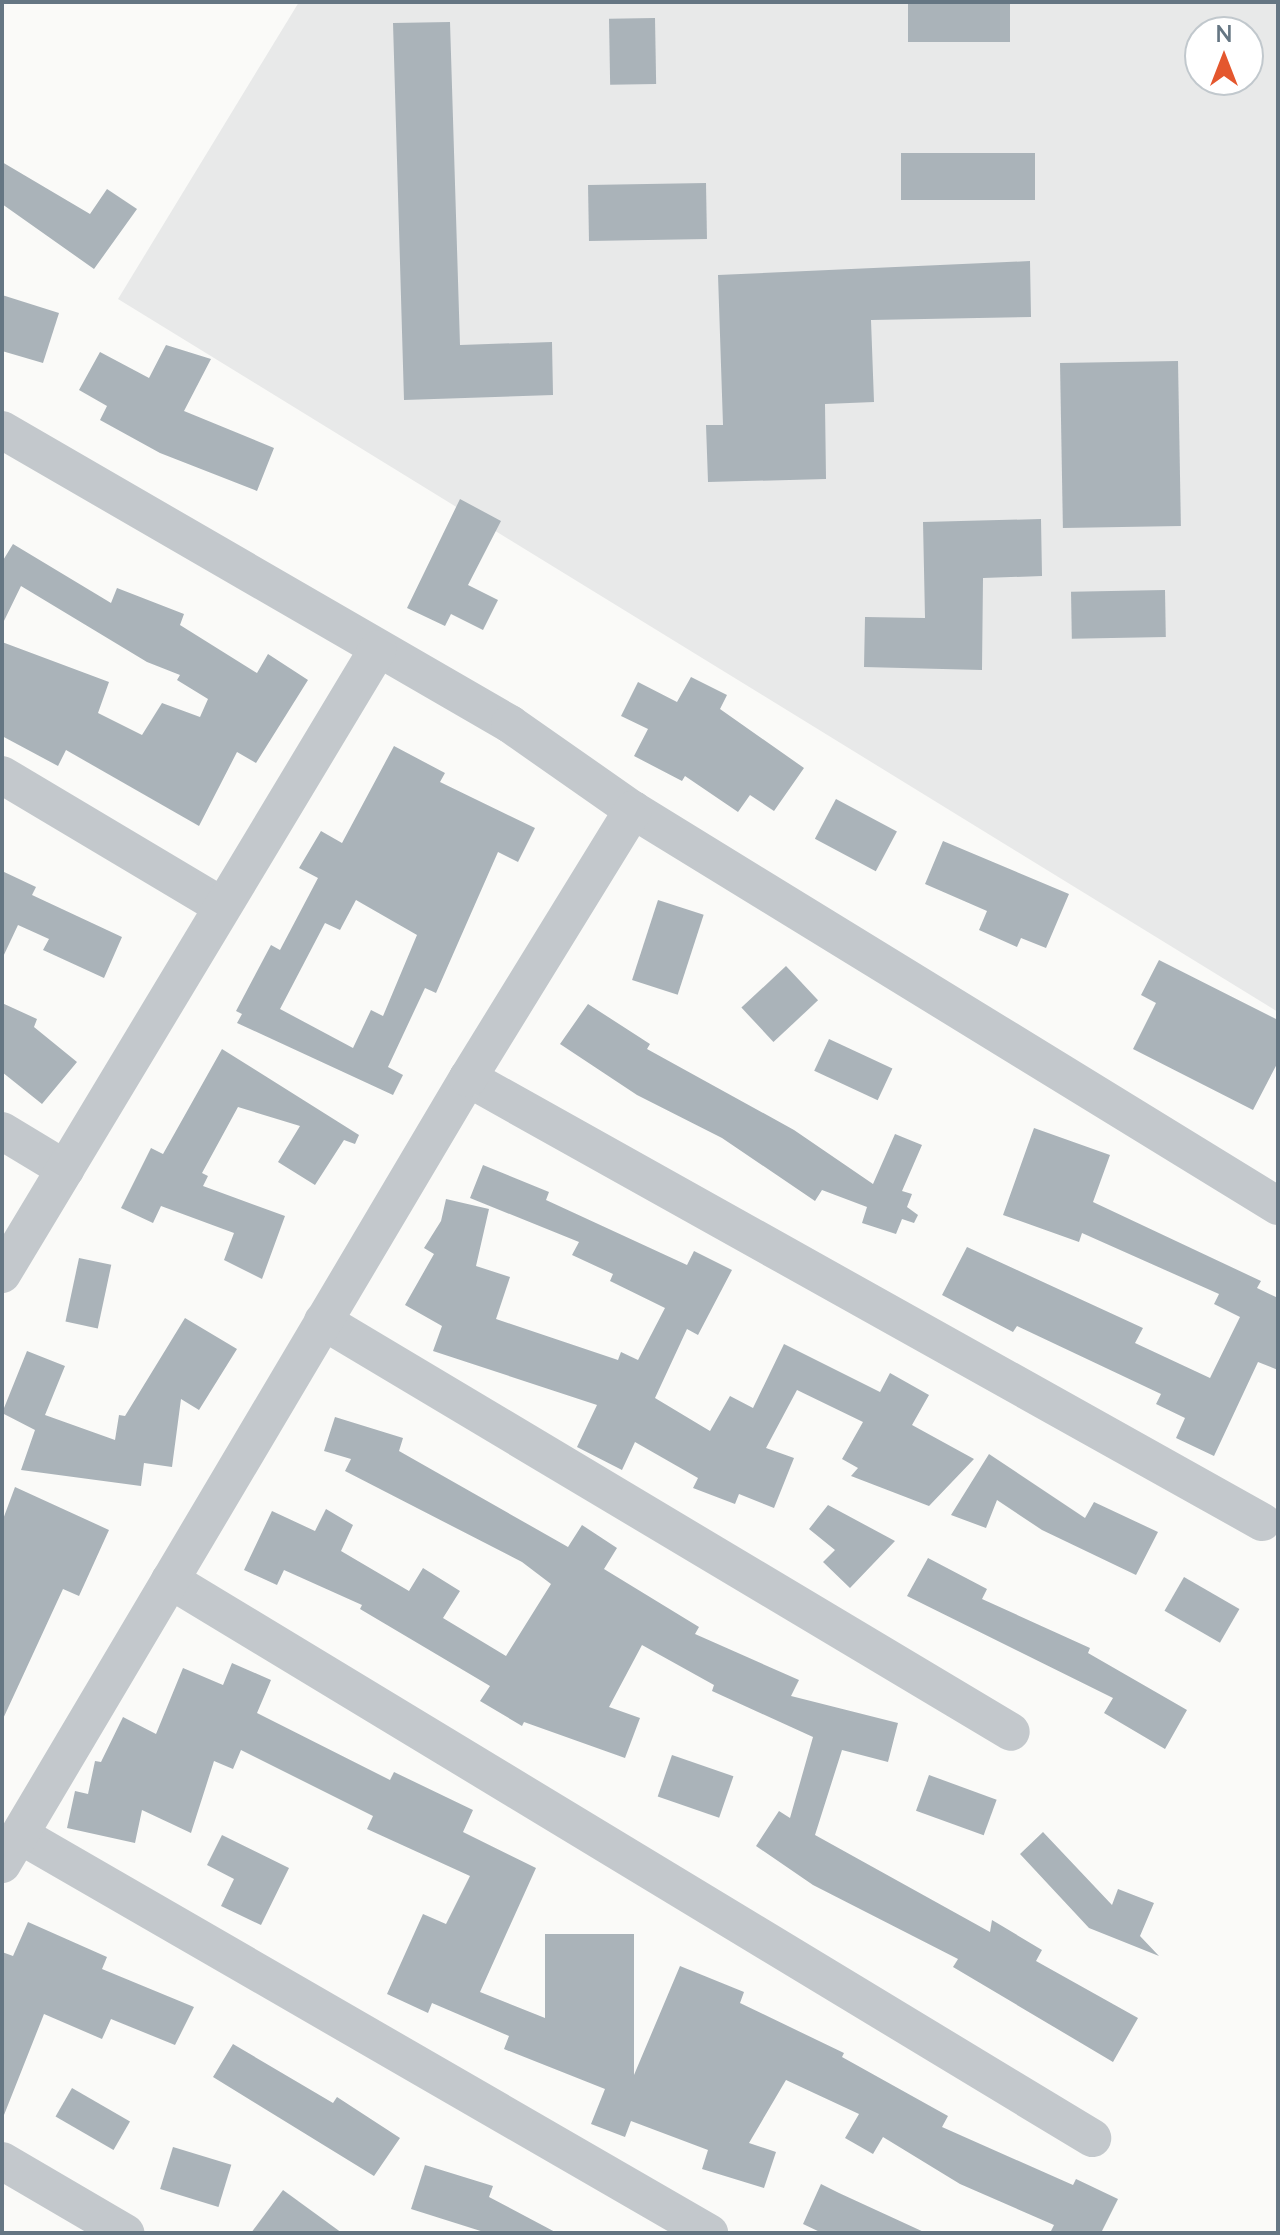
<!DOCTYPE html>
<html>
<head>
<meta charset="utf-8">
<style>
	body { margin:0 }
	#map { position:relative; width:1280px; height:2235px; overflow:hidden; background:#fafaf8; font-family:Lato,sans-serif }
	div>[style] { position:absolute }
	.built>* { inset:0; background:#e8e9e9 }
	.building>* { inset:0; background:#aab3b9; transform-origin:0 0 }
	.minor>* { height:38px; margin:-19px; padding:0 19px; transform-origin:19px; border-radius:19px; background:#c3c8cc }
	span { translate:-50% -50%; white-space:nowrap; text-align:center; line-height:1.15; -webkit-text-stroke:8px #fff; paint-order:stroke }
	.frame { position:absolute; inset:0; border:4px solid #657683; pointer-events:none }
	.north { position:absolute; left:1184px; top:16px; width:80px; height:80px; box-sizing:border-box; background:#fff; border:2px solid #c1c8cd; border-radius:50%; rotate:0deg; font-size:22px; font-weight:700; line-height:32px; text-align:center; color:#657683 }
	.north::after { content:''; display:block; margin:auto; width:28px; height:36px; background:#e4572e; clip-path:polygon(50% 0,100% 100%,50% 72%,0 100%) }
</style>
</head>
<body>
<div id="map">
	<div class="built">
		<div style="clip-path:polygon(evenodd,299px 2px,1278px 2px,1278px 1012px,118px 299px,299px 2px,1200px 32px,1248px 32px,1248px 80px,1200px 80px,1200px 32px)"></div>
	</div>
	<div class="building">
		<div style="left:908px;top:2px;width:102px;height:40px"></div>
		<div style="left:655px;top:18px;width:66px;height:46px;rotate:89deg"></div>
		<div style="clip-path:polygon(450px 22px,460px 345px,552px 342px,553px 395px,404px 400px,393px 23px)"></div>
		<div style="left:1035px;top:153px;width:47px;height:134px;rotate:90deg"></div>
		<div style="clip-path:polygon(2px 162px,90px 214px,107px 189px,137px 209px,94px 269px,2px 204px)"></div>
		<div style="left:706px;top:183px;width:56px;height:118px;rotate:89deg"></div>
		<div style="clip-path:polygon(1030px 261px,1031px 317px,871px 320px,874px 402px,825px 404px,826px 479px,708px 482px,706px 425px,723px 425px,718px 275px)"></div>
		<div style="clip-path:polygon(2px 295px,59px 313px,43px 363px,2px 351px)"></div>
		<div style="clip-path:polygon(166px 345px,211px 359px,184px 411px,274px 448px,257px 491px,160px 453px,100px 420px,107px 406px,79px 390px,100px 352px,149px 378px)"></div>
		<div style="left:1178px;top:361px;width:165px;height:118px;rotate:89deg"></div>
		<div style="clip-path:polygon(460px 499px,501px 521px,468px 585px,498px 600px,483px 630px,451px 614px,445px 626px,407px 608px)"></div>
		<div style="clip-path:polygon(1041px 519px,1042px 576px,983px 578px,982px 670px,864px 667px,865px 617px,925px 618px,923px 522px)"></div>
		<div style="clip-path:polygon(13px 544px,111px 603px,117px 588px,184px 614px,180px 625px,257px 673px,268px 654px,308px 680px,256px 763px,237px 752px,199px 826px,66px 750px,58px 766px,2px 736px,2px 642px,109px 682px,98px 713px,142px 735px,162px 703px,200px 717px,208px 699px,177px 680px,180px 675px,147px 662px,21px 586px,2px 625px,2px 562px)"></div>
		<div style="left:1165px;top:590px;width:47px;height:94px;rotate:89deg"></div>
		<div style="clip-path:polygon(691px 677px,727px 695px,720px 709px,804px 768px,774px 811px,750px 795px,738px 812px,685px 776px,682px 781px,634px 756px,648px 729px,621px 716px,638px 682px,677px 702px)"></div>
		<div style="clip-path:polygon(evenodd,394px 746px,445px 773px,440px 782px,535px 828px,518px 862px,498px 852px,436px 993px,425px 988px,388px 1067px,403px 1075px,393px 1095px,237px 1023px,242px 1014px,236px 1011px,271px 945px,280px 950px,318px 878px,299px 868px,321px 831px,342px 843px,394px 746px,356px 900px,417px 935px,383px 1016px,371px 1010px,353px 1048px,280px 1009px,325px 923px,340px 930px,356px 900px)"></div>
		<div style="left:836px;top:799px;width:69px;height:45px;rotate:28deg"></div>
		<div style="clip-path:polygon(943px 841px,1069px 894px,1046px 948px,1021px 938px,1017px 947px,979px 930px,987px 911px,925px 884px)"></div>
		<div style="clip-path:polygon(2px 871px,36px 887px,32px 895px,122px 937px,104px 978px,43px 950px,49px 939px,18px 925px,2px 959px)"></div>
		<div style="left:658px;top:900px;width:48px;height:84px;rotate:18deg"></div>
		<div style="clip-path:polygon(1159px 960px,1278px 1020px,1278px 1062px,1253px 1110px,1133px 1049px,1156px 1003px,1141px 995px)"></div>
		<div style="left:786px;top:966px;width:47px;height:61px;rotate:47deg"></div>
		<div style="clip-path:polygon(2px 1003px,37px 1019px,34px 1027px,77px 1062px,42px 1104px,2px 1072px)"></div>
		<div style="clip-path:polygon(588px 1004px,650px 1044px,647px 1049px,794px 1130px,873px 1184px,895px 1134px,922px 1145px,902px 1191px,912px 1194px,907px 1207px,918px 1215px,914px 1223px,902px 1219px,896px 1234px,862px 1223px,867px 1207px,822px 1190px,815px 1201px,722px 1138px,637px 1095px,560px 1044px)"></div>
		<div style="left:829px;top:1039px;width:70px;height:35px;rotate:25deg"></div>
		<div style="clip-path:polygon(222px 1049px,359px 1135px,355px 1144px,344px 1140px,315px 1185px,278px 1162px,300px 1126px,238px 1107px,202px 1173px,208px 1176px,203px 1186px,285px 1216px,262px 1279px,224px 1260px,234px 1233px,161px 1206px,153px 1223px,121px 1208px,151px 1148px,163px 1154px)"></div>
		<div style="clip-path:polygon(1034px 1128px,1110px 1155px,1093px 1202px,1261px 1281px,1257px 1288px,1278px 1298px,1278px 1370px,1258px 1362px,1214px 1456px,1176px 1438px,1185px 1418px,1156px 1404px,1161px 1394px,1017px 1326px,1013px 1332px,942px 1295px,967px 1247px,1143px 1328px,1135px 1343px,1210px 1378px,1240px 1317px,1214px 1304px,1219px 1294px,1082px 1233px,1079px 1242px,1003px 1215px)"></div>
		<div style="clip-path:polygon(483px 1165px,549px 1192px,546px 1200px,687px 1265px,694px 1251px,732px 1270px,698px 1335px,687px 1329px,655px 1398px,710px 1431px,730px 1396px,753px 1408px,784px 1344px,880px 1392px,890px 1373px,929px 1395px,912px 1425px,974px 1459px,929px 1506px,851px 1476px,858px 1468px,842px 1459px,863px 1422px,797px 1390px,766px 1448px,794px 1458px,774px 1508px,739px 1494px,735px 1504px,693px 1488px,698px 1478px,635px 1442px,622px 1470px,577px 1447px,597px 1405px,433px 1351px,442px 1326px,405px 1305px,434px 1254px,424px 1248px,441px 1221px,446px 1199px,489px 1209px,476px 1266px,510px 1277px,496px 1319px,618px 1360px,621px 1352px,638px 1360px,665px 1308px,610px 1281px,613px 1274px,572px 1255px,579px 1242px,470px 1198px)"></div>
		<div style="left:79px;top:1258px;width:33px;height:65px;rotate:12deg"></div>
		<div style="clip-path:polygon(185px 1318px,237px 1349px,199px 1410px,181px 1399px,172px 1467px,144px 1463px,141px 1486px,21px 1470px,35px 1430px,2px 1413px,27px 1351px,65px 1366px,45px 1415px,115px 1440px,119px 1415px,125px 1416px)"></div>
		<div style="clip-path:polygon(335px 1417px,403px 1438px,399px 1451px,568px 1547px,582px 1525px,617px 1548px,604px 1569px,699px 1627px,695px 1634px,799px 1680px,791px 1696px,898px 1723px,888px 1762px,842px 1750px,815px 1835px,990px 1932px,992px 1920px,1042px 1950px,1036px 1961px,1138px 2018px,1113px 2062px,953px 1967px,958px 1959px,813px 1885px,756px 1846px,779px 1811px,790px 1818px,813px 1737px,712px 1691px,714px 1685px,642px 1645px,609px 1707px,640px 1718px,625px 1758px,524px 1722px,522px 1726px,480px 1701px,490px 1686px,360px 1609px,362px 1605px,284px 1570px,277px 1585px,244px 1570px,272px 1511px,315px 1531px,326px 1509px,353px 1525px,341px 1551px,409px 1591px,423px 1568px,460px 1591px,443px 1618px,506px 1656px,551px 1584px,522px 1562px,345px 1471px,351px 1459px,324px 1451px)"></div>
		<div style="clip-path:polygon(989px 1454px,1085px 1518px,1094px 1502px,1158px 1532px,1136px 1575px,1042px 1530px,997px 1500px,986px 1528px,951px 1515px)"></div>
		<div style="clip-path:polygon(15px 1487px,109px 1530px,79px 1596px,63px 1589px,2px 1721px,2px 1522px)"></div>
		<div style="clip-path:polygon(828px 1505px,895px 1541px,850px 1588px,823px 1562px,835px 1550px,809px 1529px)"></div>
		<div style="clip-path:polygon(928px 1558px,987px 1589px,982px 1599px,1090px 1648px,1088px 1653px,1187px 1710px,1165px 1749px,1104px 1713px,1113px 1698px,907px 1596px)"></div>
		<div style="left:1184px;top:1577px;width:64px;height:39px;rotate:30deg"></div>
		<div style="clip-path:polygon(232px 1663px,271px 1680px,257px 1713px,390px 1780px,394px 1772px,473px 1810px,463px 1832px,536px 1868px,480px 1992px,545px 2018px,545px 1934px,634px 1934px,634px 2075px,680px 1966px,744px 1992px,740px 2003px,844px 2053px,842px 2057px,948px 2116px,942px 2127px,1073px 2185px,1076px 2179px,1118px 2199px,1101px 2233px,1050px 2233px,1054px 2225px,960px 2184px,883px 2137px,873px 2154px,845px 2138px,859px 2114px,786px 2080px,749px 2143px,776px 2152px,764px 2188px,702px 2169px,708px 2150px,631px 2121px,625px 2137px,591px 2124px,605px 2089px,504px 2049px,509px 2036px,432px 2003px,428px 2013px,387px 1994px,423px 1914px,446px 1924px,470px 1876px,367px 1829px,373px 1816px,241px 1750px,233px 1769px,214px 1761px,191px 1833px,142px 1810px,135px 1843px,67px 1828px,75px 1791px,88px 1794px,95px 1761px,101px 1762px,123px 1717px,156px 1734px,183px 1668px,223px 1685px)"></div>
		<div style="left:672px;top:1755px;width:65px;height:44px;rotate:19deg"></div>
		<div style="left:929px;top:1775px;width:72px;height:38px;rotate:20deg"></div>
		<div style="clip-path:polygon(1043px 1832px,1112px 1905px,1118px 1889px,1154px 1903px,1140px 1936px,1159px 1956px,1089px 1928px,1020px 1854px)"></div>
		<div style="clip-path:polygon(222px 1835px,289px 1868px,261px 1925px,221px 1906px,234px 1879px,207px 1865px)"></div>
		<div style="clip-path:polygon(28px 1922px,107px 1957px,102px 1969px,194px 2007px,175px 2045px,111px 2019px,102px 2039px,44px 2014px,4px 2115px,2px 1952px,13px 1956px)"></div>
		<div style="clip-path:polygon(233px 2044px,333px 2103px,337px 2097px,400px 2138px,374px 2176px,213px 2077px)"></div>
		<div style="left:72px;top:2088px;width:67px;height:33px;rotate:30deg"></div>
		<div style="left:173px;top:2147px;width:61px;height:44px;rotate:17deg"></div>
		<div style="clip-path:polygon(425px 2165px,493px 2186px,489px 2197px,557px 2233px,487px 2233px,411px 2209px)"></div>
		<div style="clip-path:polygon(821px 2184px,839px 2193px,926px 2233px,822px 2233px,803px 2224px)"></div>
		<div style="clip-path:polygon(283px 2190px,342px 2233px,251px 2233px)"></div>
	</div>
	<div class="minor">
		<div style="left:2px;top:430px;width:587px;rotate:30.06deg"></div>
		<div style="left:510px;top:724px;width:150px;rotate:35deg"></div>
		<div style="left:633px;top:810px;width:757px;rotate:31.55deg"></div>
		<div style="left:2px;top:775px;width:256px;rotate:30.8deg"></div>
		<div style="left:468px;top:1078px;width:910px;rotate:29.21deg"></div>
		<div style="left:2px;top:1131px;width:74px;rotate:31.1deg"></div>
		<div style="left:2px;top:1274px;width:729px;rotate:-58.97deg"></div>
		<div style="left:323px;top:1321px;width:801px;rotate:30.85deg"></div>
		<div style="left:170px;top:1580px;width:1078px;rotate:31.18deg"></div>
		<div style="left:20px;top:1835px;width:796px;rotate:30.01deg"></div>
		<div style="left:2px;top:1864px;width:914px;rotate:-59.34deg"></div>
		<div style="left:468px;top:1078px;width:315px;rotate:-58.4deg"></div>
		<div style="left:2px;top:2161px;width:143px;rotate:30.3deg"></div>
	</div>
	<div class="frame"></div>
	<div class="north">N</div>
</div>
</body>
</html>
